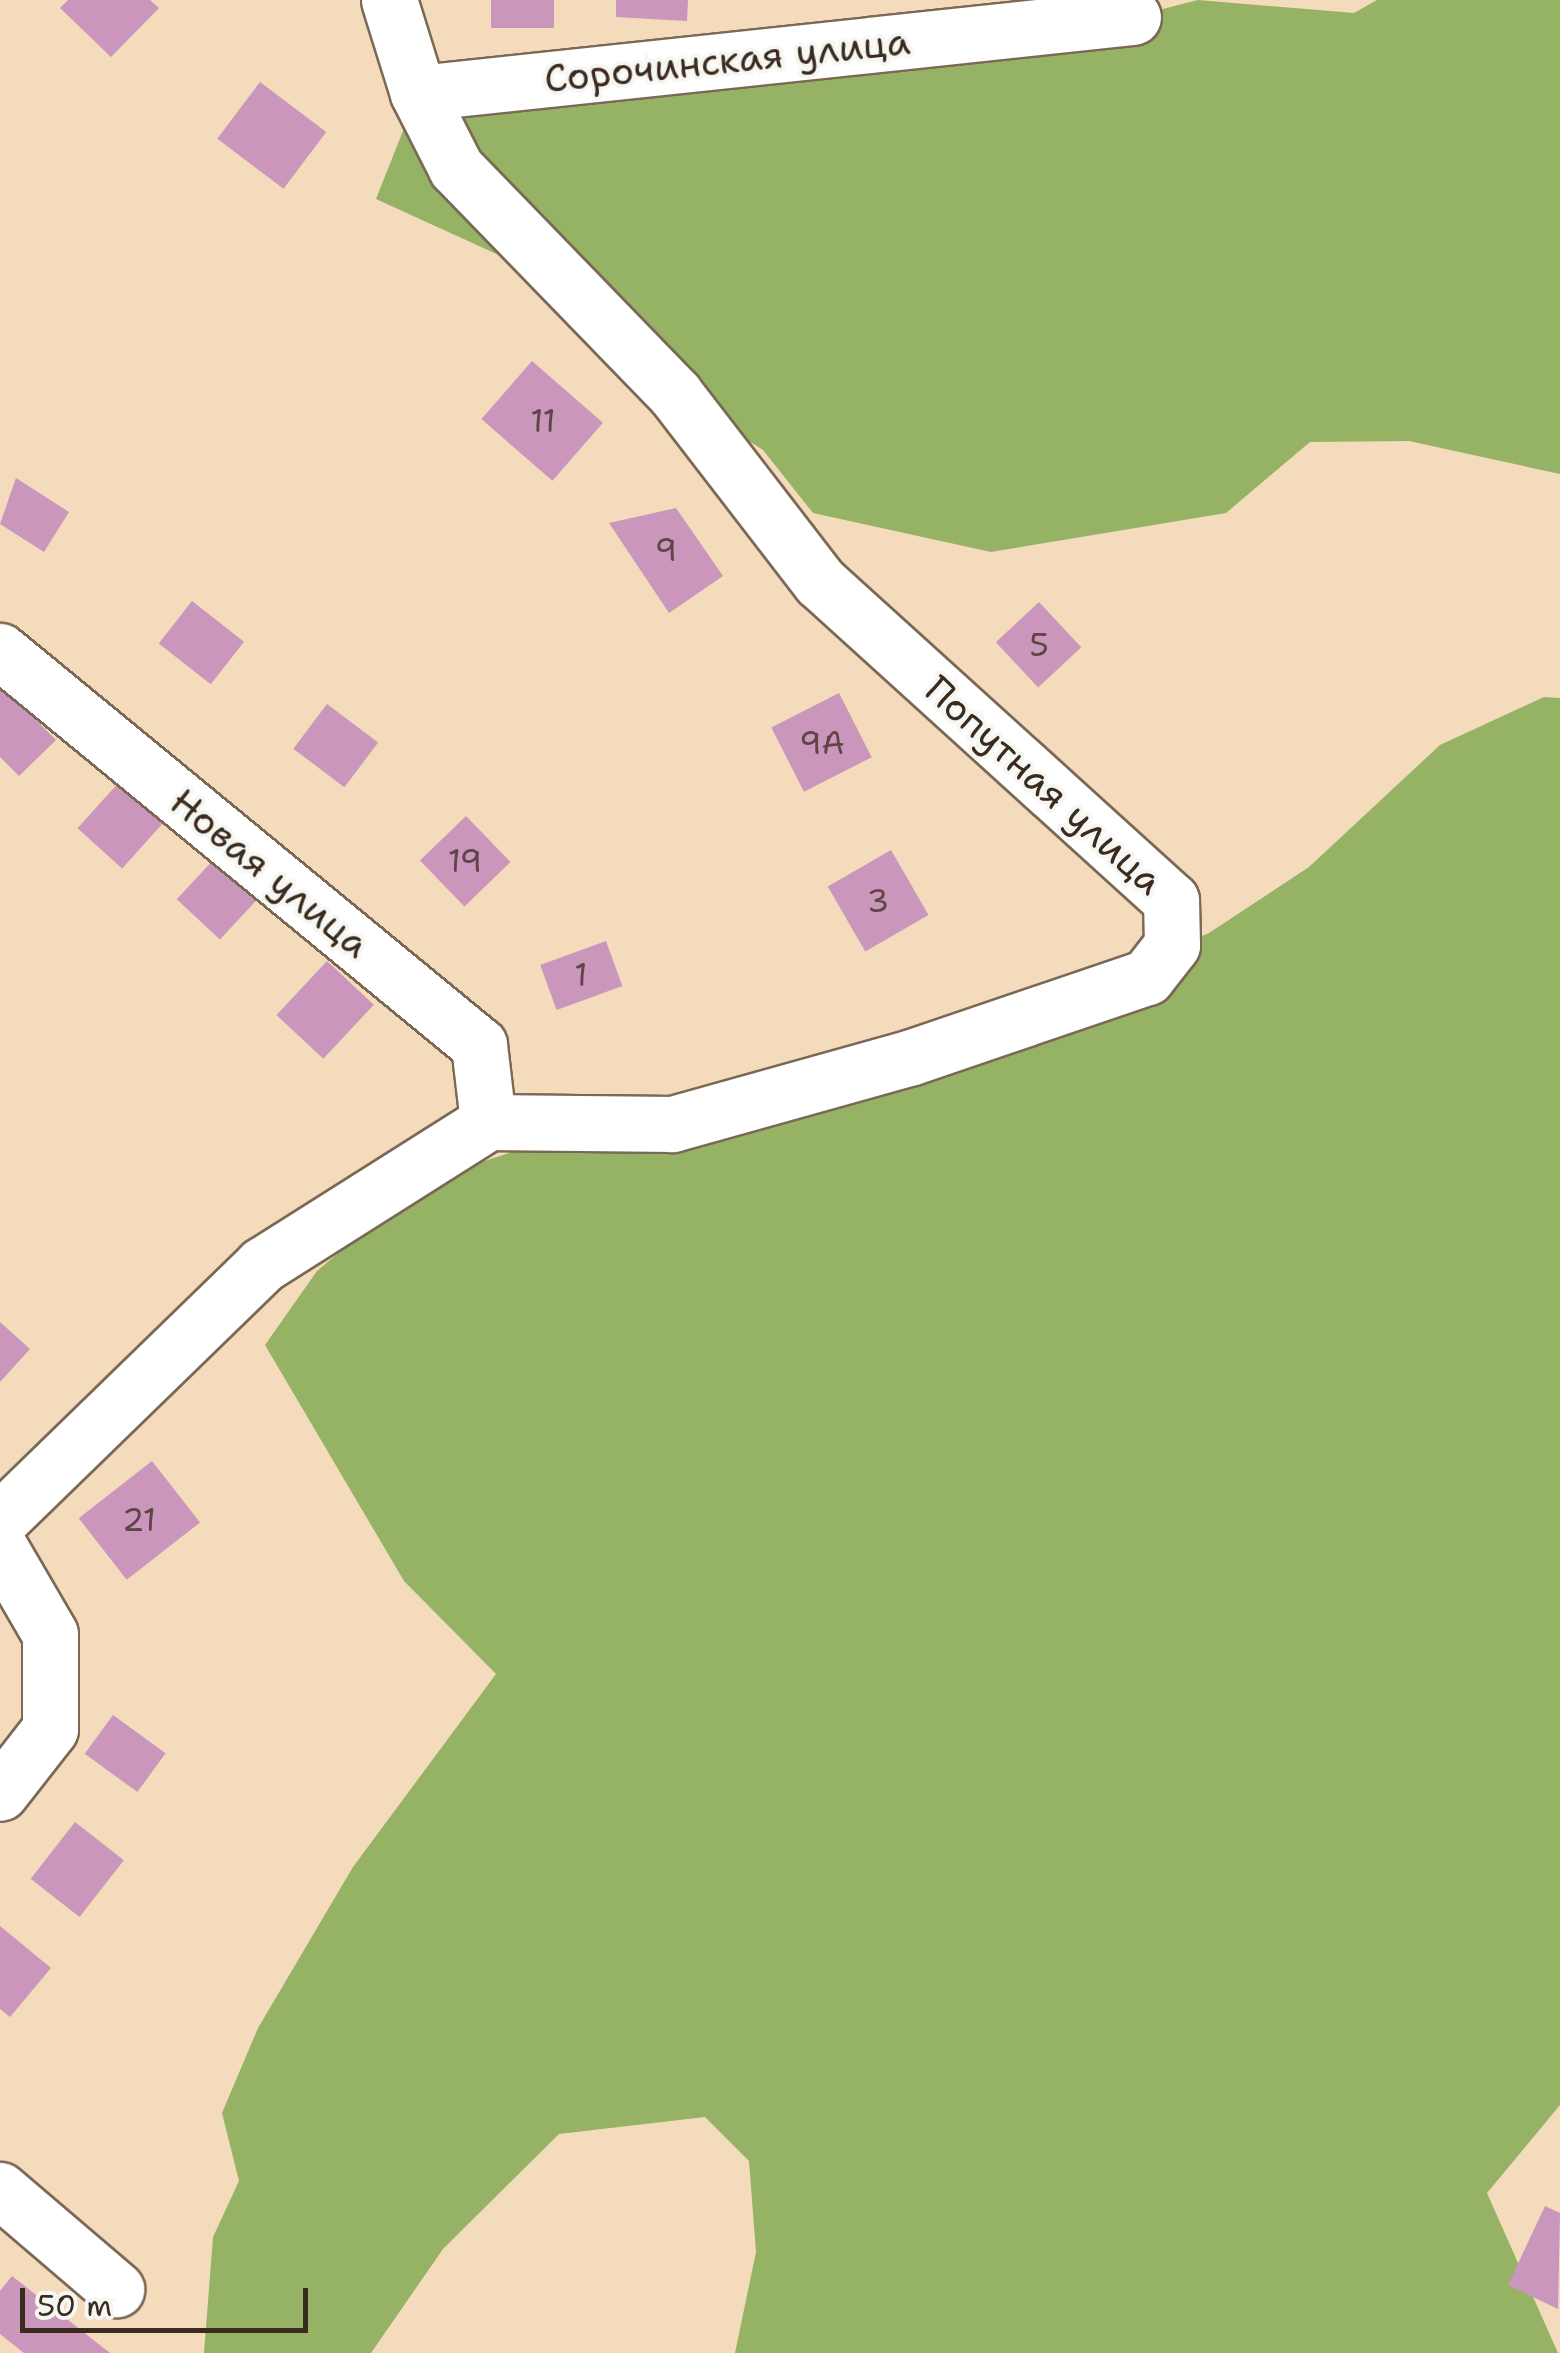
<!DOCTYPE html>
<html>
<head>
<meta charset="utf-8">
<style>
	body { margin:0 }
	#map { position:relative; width:1560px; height:2353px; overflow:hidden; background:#f3dbbb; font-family:"Shantell Sans",sans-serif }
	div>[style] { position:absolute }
	.forest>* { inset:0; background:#95b265 }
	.building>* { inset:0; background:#ca96bb; transform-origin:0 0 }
	.roads { filter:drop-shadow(2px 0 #7b6855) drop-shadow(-2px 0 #7b6855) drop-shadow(0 2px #7b6855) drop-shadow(0 -2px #7b6855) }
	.minor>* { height:55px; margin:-27.5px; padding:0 27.5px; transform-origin:27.5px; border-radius:27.5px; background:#fff }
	span { translate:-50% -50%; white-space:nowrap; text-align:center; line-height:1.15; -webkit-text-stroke:8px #f6f6f2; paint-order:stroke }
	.number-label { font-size:32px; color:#5f4545 }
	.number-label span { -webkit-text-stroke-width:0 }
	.street-label { font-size:38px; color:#3b2a1e }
	.scale { position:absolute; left:20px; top:2288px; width:288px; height:45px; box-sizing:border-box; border:5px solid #3b2a1e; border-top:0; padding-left:12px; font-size:30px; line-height:35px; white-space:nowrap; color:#3b2a1e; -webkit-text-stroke:8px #f6f6f2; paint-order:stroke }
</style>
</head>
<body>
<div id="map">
	<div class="forest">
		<div style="clip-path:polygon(1198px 0,1354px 13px,1377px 0,1560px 0,1560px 474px,1409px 441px,1310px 442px,1226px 513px,991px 552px,813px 513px,763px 450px,675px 394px,514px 262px,376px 199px,418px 93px,714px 89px,1025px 44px)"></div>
		<div style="clip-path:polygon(1544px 697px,1560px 698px,1560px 2105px,1487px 2193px,1558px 2353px,735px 2353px,756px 2252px,749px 2161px,705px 2117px,559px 2134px,443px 2249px,371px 2353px,204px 2353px,213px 2237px,239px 2181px,222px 2113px,258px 2028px,353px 1867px,496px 1674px,404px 1581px,265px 1345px,317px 1271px,425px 1180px,534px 1145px,909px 1058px,1209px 933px,1309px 867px,1440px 745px)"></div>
	</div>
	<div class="building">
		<div style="clip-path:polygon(68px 0,150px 0,159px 8px,111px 57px,60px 8px)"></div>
		<div style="left:491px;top:0;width:63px;height:28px"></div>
		<div style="clip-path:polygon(616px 0,688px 0,687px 21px,616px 17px)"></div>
		<div style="left:260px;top:82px;width:83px;height:71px;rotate:37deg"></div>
		<div style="left:532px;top:361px;width:94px;height:77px;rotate:41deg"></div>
		<div style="clip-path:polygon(16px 478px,69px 512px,44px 552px,0 524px)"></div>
		<div style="clip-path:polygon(676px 508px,723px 576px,669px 613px,609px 523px)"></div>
		<div style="left:192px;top:601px;width:66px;height:54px;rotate:38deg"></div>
		<div style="left:1039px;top:602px;width:62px;height:59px;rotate:47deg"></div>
		<div style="clip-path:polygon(0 684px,56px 740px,19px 776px,0 757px)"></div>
		<div style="left:839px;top:693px;width:72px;height:76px;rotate:63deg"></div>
		<div style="left:327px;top:704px;width:64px;height:56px;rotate:37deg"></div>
		<div style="left:121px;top:780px;width:60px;height:65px;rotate:42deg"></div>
		<div style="left:466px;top:816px;width:64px;height:64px;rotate:46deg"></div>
		<div style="left:891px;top:850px;width:75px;height:73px;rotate:60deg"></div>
		<div style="left:217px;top:856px;width:59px;height:59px;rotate:43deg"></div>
		<div style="left:606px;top:941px;width:48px;height:70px;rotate:70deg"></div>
		<div style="left:327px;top:961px;width:64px;height:74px;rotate:43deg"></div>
		<div style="clip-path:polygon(0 1322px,30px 1349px,0 1382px)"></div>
		<div style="left:152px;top:1461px;width:78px;height:93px;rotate:52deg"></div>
		<div style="left:113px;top:1715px;width:65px;height:48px;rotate:36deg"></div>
		<div style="left:75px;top:1822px;width:62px;height:72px;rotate:38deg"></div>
		<div style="clip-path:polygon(0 1926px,51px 1968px,10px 2017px,0 2009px)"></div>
		<div style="clip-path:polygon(1545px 2206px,1560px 2213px,1558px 2309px,1508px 2285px)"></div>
		<div style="clip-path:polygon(12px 2276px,110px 2353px,24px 2353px,0 2334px,0 2291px)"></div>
	</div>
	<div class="roads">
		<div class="minor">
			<div style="left:389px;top:0;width:97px;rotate:72.7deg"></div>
			<div style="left:418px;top:93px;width:719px;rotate:-6.07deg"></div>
			<div style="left:418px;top:93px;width:84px;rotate:63.1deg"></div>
			<div style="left:456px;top:168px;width:315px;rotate:45.9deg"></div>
			<div style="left:675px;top:394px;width:237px;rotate:52.4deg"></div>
			<div style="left:820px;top:582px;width:474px;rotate:42.2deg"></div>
			<div style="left:1171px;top:900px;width:45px;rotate:88.7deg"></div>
			<div style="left:1172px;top:945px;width:41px;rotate:128deg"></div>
			<div style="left:1147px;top:977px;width:251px;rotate:161.2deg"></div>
			<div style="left:909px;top:1058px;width:246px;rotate:164.4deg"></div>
			<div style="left:672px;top:1124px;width:184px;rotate:-179.4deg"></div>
			<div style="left:0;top:651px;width:620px;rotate:39.44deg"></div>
			<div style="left:479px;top:1045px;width:78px;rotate:83.3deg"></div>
			<div style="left:0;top:1520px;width:366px;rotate:-44.2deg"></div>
			<div style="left:262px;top:1265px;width:267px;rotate:-32.3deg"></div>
			<div style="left:0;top:1548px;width:99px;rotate:59.8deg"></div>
			<div style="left:50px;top:1634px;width:95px;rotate:90deg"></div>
			<div style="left:50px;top:1729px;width:81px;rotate:128deg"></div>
			<div style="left:0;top:2190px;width:153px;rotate:40.5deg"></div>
		</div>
	</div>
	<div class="number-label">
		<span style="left:543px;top:421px">11</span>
		<span style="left:666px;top:550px">9</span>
		<span style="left:1039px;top:645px">5</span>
		<span style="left:822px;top:743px">9А</span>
		<span style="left:465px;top:861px">19</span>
		<span style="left:878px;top:901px">3</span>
		<span style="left:581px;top:975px">1</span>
		<span style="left:139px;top:1520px">21</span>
	</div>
	<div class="street-label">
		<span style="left:727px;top:60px;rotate:-6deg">Сорочинская улица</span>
		<span style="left:1044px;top:785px;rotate:42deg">Попутная улица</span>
		<span style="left:270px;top:873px;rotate:39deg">Новая улица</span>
	</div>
	<div class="scale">50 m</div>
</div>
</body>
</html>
